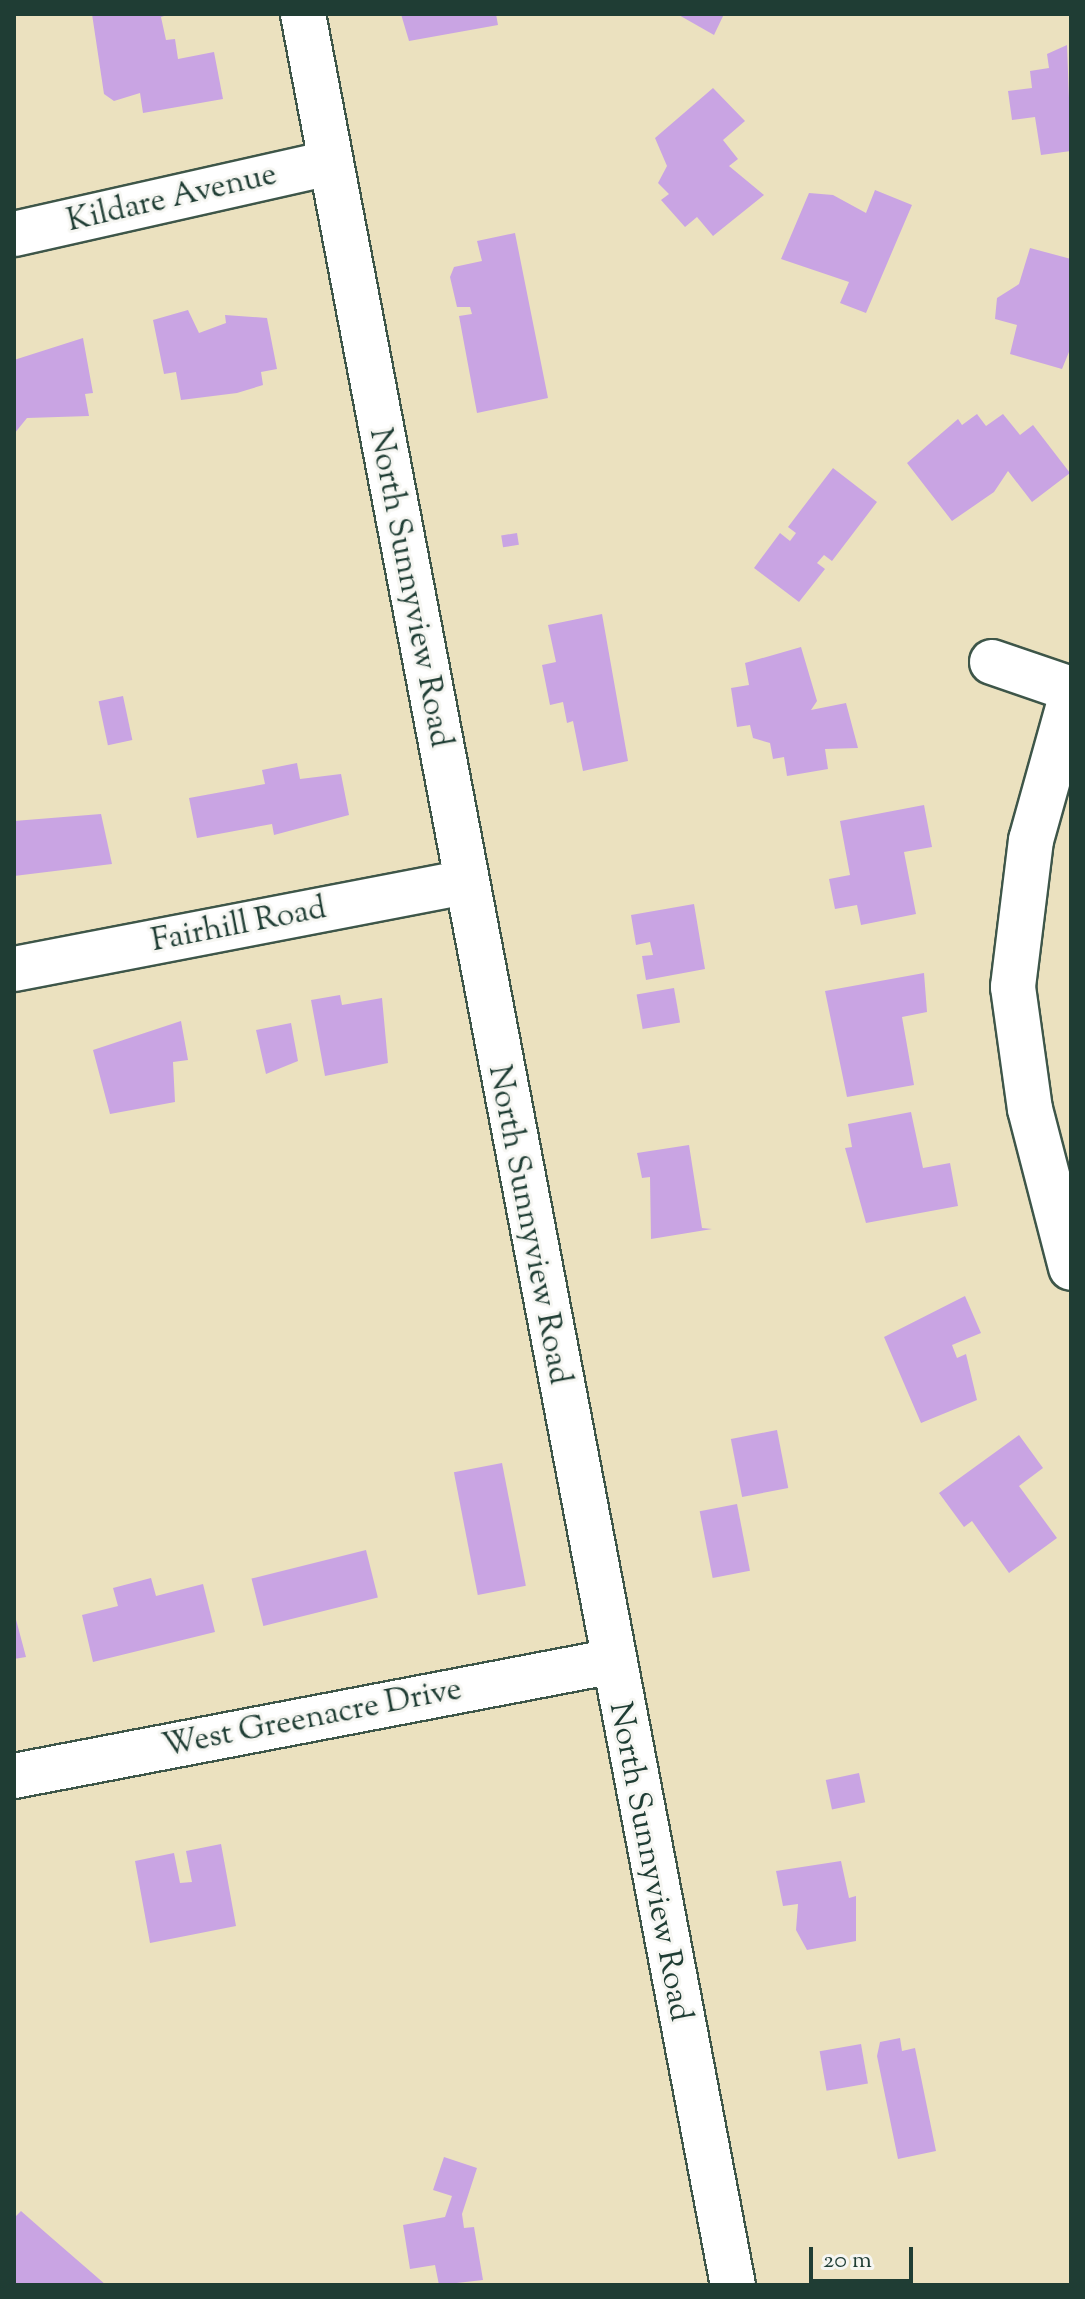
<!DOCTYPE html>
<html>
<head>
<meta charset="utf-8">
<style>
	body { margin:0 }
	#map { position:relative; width:1085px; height:2299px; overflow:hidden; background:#ebe1bf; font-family:"Sorts Mill Goudy",serif }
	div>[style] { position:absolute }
	.building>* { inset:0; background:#c9a4e3; transform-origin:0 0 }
	.roads { filter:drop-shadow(2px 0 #3e5649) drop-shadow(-2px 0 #3e5649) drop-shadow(0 2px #3e5649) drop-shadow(0 -2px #3e5649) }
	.minor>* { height:44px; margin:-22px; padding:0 22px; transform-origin:22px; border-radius:22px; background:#fff }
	span { translate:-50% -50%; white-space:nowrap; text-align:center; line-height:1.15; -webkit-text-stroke:6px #f6f6f2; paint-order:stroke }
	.street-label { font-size:32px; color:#1f3d34 }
	.frame { position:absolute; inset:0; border:16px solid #1f3d34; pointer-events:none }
	.scale { position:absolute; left:809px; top:2247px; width:104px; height:36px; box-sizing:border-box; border:4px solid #1f3d34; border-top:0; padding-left:10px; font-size:24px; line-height:28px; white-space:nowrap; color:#1f3d34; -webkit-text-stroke:6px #f6f6f2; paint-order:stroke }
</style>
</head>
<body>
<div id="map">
	<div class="building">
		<div style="clip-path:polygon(92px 14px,170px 14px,161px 17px,166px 40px,175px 39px,178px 59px,214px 52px,223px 99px,143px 113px,140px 93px,114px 101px,104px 94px)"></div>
		<div style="clip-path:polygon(401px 14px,496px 14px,498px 25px,409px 41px)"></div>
		<div style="clip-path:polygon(677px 14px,724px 14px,714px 35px)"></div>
		<div style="clip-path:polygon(1067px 45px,1071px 151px,1041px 155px,1035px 117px,1012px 120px,1008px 91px,1032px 88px,1030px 71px,1049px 68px,1047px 54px)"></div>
		<div style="clip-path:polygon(713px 88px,745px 121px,723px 140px,738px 159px,729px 166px,764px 195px,713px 236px,697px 217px,685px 227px,661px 200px,669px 194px,658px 183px,667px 166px,655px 138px)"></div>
		<div style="clip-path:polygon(875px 190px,912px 205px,866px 313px,840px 303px,849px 282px,781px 259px,809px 193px,833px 195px,866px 213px)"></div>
		<div style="clip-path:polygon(515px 233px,548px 398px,477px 413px,459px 316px,472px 314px,470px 307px,457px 307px,450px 277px,454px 267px,482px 261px,477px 241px)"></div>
		<div style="clip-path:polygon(1030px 248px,1071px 259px,1071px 347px,1062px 369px,1010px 354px,1017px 325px,995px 319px,997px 298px,1019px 284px)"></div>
		<div style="clip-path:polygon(188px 310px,199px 333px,226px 323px,225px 315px,267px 318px,277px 369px,261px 372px,263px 385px,237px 393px,181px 400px,176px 372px,164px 374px,153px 320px)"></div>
		<div style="clip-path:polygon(83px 338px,93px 393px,85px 394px,89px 416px,27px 418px,14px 434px,14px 360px)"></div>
		<div style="clip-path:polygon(977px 414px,986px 426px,1003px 414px,1020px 435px,1033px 425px,1070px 473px,1032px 502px,1008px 471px,994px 492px,952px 521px,907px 463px,958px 419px,962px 425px)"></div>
		<div style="clip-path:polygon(833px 468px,877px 502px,832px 561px,824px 555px,817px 563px,825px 569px,799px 602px,754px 568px,780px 533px,790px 541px,796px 533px,788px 527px)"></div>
		<div style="left:517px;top:533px;width:12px;height:16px;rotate:81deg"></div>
		<div style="clip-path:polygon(602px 614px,628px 761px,583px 771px,573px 721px,567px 723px,563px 702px,550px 705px,542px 665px,556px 662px,548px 625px)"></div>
		<div style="clip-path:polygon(801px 647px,817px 701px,811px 710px,846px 703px,858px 748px,825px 749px,828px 769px,787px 776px,784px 757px,773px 759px,770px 743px,753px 738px,750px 725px,737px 727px,731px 688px,749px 685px,745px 663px)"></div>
		<div style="left:123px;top:696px;width:45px;height:25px;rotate:78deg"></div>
		<div style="clip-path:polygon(297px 763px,300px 779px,341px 774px,349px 815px,274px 835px,272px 824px,197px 838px,189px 798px,265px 784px,262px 770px)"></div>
		<div style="clip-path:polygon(924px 805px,932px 847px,904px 852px,916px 914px,861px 925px,857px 905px,835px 909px,829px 879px,850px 875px,840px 821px)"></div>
		<div style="clip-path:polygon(101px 814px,112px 864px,14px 876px,14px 821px)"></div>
		<div style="clip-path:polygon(694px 904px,705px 969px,646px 980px,642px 956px,653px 955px,650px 942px,636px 945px,631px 915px)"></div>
		<div style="clip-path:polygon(924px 973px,927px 1012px,902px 1017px,914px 1085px,847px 1097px,825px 991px)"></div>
		<div style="left:674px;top:988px;width:35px;height:38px;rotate:80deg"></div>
		<div style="clip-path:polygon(340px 995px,342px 1005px,382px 998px,388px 1063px,325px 1076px,311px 1000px)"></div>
		<div style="clip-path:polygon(181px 1021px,188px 1060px,173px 1062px,175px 1102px,110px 1114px,93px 1050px)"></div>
		<div style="clip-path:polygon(291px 1023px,298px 1061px,266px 1074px,256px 1030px)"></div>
		<div style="clip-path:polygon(911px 1112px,923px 1168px,950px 1163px,958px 1206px,866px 1223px,845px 1148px,852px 1147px,848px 1124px)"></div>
		<div style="clip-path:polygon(689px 1145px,702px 1228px,712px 1229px,651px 1239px,650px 1177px,642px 1178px,637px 1153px)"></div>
		<div style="clip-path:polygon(965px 1296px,981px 1333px,952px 1345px,957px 1358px,966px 1354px,977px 1400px,921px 1423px,884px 1337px)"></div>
		<div style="left:777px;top:1430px;width:59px;height:47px;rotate:79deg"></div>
		<div style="clip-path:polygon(1019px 1435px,1043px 1468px,1019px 1486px,1057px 1538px,1009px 1573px,972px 1521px,964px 1527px,939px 1493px)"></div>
		<div style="left:502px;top:1463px;width:125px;height:49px;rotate:79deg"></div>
		<div style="left:737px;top:1504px;width:68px;height:38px;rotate:79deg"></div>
		<div style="left:366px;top:1550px;width:49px;height:118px;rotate:76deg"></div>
		<div style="clip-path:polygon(151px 1578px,156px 1596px,203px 1584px,215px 1632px,93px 1662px,82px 1615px,118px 1606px,113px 1588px)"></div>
		<div style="clip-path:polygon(14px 1612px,26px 1657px,14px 1659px)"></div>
		<div style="left:859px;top:1773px;width:30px;height:34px;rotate:78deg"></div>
		<div style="clip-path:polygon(221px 1844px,236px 1926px,150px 1943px,135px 1861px,174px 1853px,180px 1883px,192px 1882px,186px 1851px)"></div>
		<div style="clip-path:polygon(841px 1861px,849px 1898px,856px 1896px,856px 1941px,807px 1950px,796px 1930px,798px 1904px,783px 1906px,776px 1871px)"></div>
		<div style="clip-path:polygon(900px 2038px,902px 2051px,915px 2048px,936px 2151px,898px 2159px,877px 2056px,880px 2042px)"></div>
		<div style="left:861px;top:2044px;width:40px;height:42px;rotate:80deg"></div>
		<div style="clip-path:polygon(444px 2157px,477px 2168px,462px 2214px,464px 2228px,474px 2227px,483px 2280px,439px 2285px,435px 2265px,410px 2269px,403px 2225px,445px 2217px,452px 2196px,433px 2190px)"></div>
		<div style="clip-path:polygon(21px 2211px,46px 2233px,106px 2285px,14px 2285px,14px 2218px)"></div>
	</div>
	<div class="roads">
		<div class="minor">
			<div style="left:303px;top:14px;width:2311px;rotate:79.28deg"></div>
			<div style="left:14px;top:234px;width:324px;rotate:-12.7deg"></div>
			<div style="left:992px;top:662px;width:83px;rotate:18.9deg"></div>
			<div style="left:1071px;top:697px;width:148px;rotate:105.6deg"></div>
			<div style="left:1031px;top:840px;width:148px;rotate:97deg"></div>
			<div style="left:1013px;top:987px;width:123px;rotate:82.1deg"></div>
			<div style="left:1030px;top:1109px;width:164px;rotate:75.5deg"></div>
			<div style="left:14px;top:969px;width:458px;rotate:-10.9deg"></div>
			<div style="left:14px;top:1776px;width:606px;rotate:-10.85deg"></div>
		</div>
	</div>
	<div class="street-label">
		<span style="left:172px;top:199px;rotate:-13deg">Kildare Avenue</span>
		<span style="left:409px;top:588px;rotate:79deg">North Sunnyview Road</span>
		<span style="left:239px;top:926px;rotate:-11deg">Fairhill Road</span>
		<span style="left:528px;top:1225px;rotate:79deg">North Sunnyview Road</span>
		<span style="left:312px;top:1719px;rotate:-11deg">West Greenacre Drive</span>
		<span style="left:649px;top:1862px;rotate:79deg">North Sunnyview Road</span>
	</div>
	<div class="frame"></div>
	<div class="scale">20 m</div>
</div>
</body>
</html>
